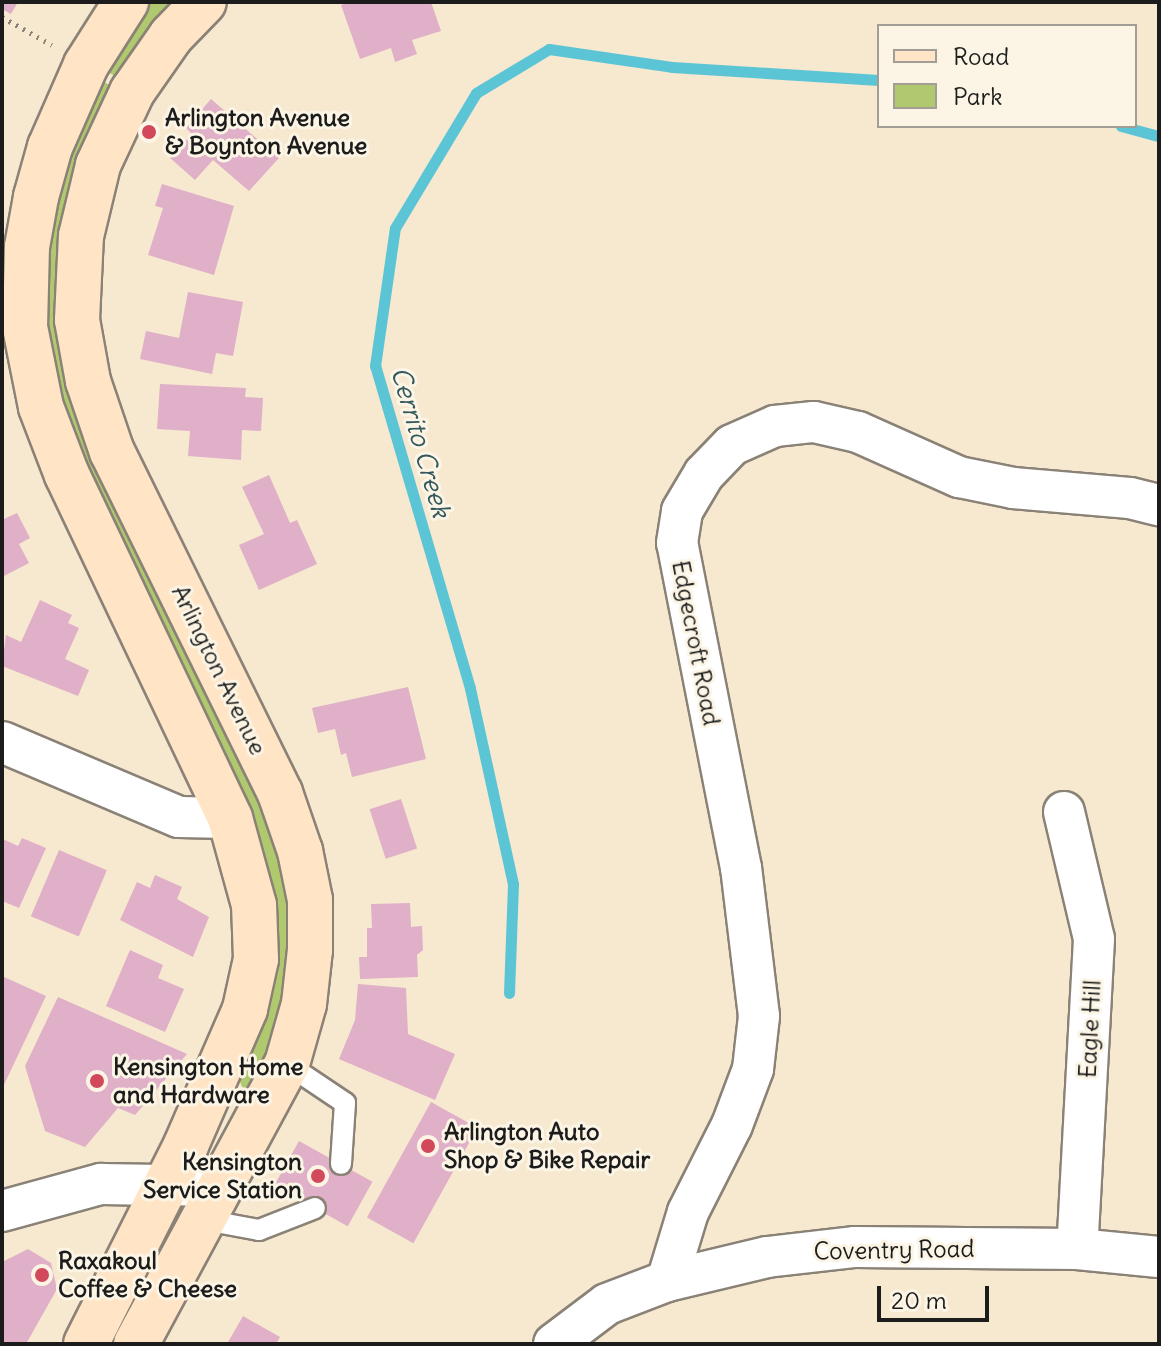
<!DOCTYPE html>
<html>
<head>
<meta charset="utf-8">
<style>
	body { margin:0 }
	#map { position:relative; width:1161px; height:1346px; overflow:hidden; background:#f7e8d0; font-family:Delius,sans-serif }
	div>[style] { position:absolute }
	.green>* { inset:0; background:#b0c86e }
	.stream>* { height:11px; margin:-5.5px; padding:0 5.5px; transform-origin:5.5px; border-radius:5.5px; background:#5bc5d6 }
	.building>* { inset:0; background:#dfb0c7; transform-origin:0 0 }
	.path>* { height:5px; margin-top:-2.5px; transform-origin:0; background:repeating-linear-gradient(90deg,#8a8276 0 2px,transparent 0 8px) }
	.roads { filter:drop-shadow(2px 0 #8a8276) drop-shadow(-2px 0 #8a8276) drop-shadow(0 2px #8a8276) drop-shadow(0 -2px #8a8276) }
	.lane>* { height:20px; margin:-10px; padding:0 10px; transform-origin:10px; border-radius:10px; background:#fff }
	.street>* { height:40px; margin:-20px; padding:0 20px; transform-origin:20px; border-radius:20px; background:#fff }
	.secondary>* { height:44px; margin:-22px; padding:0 22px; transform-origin:22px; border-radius:22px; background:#ffe4c6 }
	.dots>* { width:22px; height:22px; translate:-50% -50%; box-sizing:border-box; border:4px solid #fcf5e5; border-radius:50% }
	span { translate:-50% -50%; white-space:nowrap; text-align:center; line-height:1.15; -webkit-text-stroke:6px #fcf5e5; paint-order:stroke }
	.poi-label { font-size:24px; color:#1c1c1c; font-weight:700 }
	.left { translate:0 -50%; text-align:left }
	.right { translate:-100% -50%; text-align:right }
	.street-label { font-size:24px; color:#1c1c1c }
	.water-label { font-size:26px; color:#32575d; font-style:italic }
	.frame { position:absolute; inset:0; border:4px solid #1c1c1c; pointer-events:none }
	.legend { position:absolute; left:877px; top:24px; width:260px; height:104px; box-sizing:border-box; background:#fcf5e5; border:2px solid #a29e95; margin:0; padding:10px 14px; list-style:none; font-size:24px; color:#1c1c1c }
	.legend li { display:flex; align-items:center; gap:16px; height:40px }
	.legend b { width:40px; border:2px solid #a29e95 }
	.scale { position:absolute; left:877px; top:1286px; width:112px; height:36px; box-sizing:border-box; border:4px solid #1c1c1c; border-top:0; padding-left:10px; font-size:24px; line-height:28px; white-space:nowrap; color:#1c1c1c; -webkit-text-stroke:6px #fcf5e5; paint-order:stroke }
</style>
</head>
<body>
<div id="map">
	<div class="green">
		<div style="clip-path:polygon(148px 2px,188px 2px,122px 80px,99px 67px)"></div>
		<div style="clip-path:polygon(94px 76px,118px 90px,69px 322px,298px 881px,291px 1022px,250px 1091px,242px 1087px,237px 1073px,269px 972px,63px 426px,41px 323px,43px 227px)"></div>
	</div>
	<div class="stream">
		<div style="left:1121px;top:126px;width:39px;rotate:15deg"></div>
		<div style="left:509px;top:993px;width:109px;rotate:-87.9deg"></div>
		<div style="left:513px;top:884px;width:201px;rotate:-102.4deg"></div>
		<div style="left:470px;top:688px;width:336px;rotate:-106.4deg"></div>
		<div style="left:375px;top:366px;width:139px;rotate:-81.8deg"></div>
		<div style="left:395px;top:228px;width:157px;rotate:-59deg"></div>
		<div style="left:476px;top:93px;width:85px;rotate:-31.1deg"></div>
		<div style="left:549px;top:49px;width:124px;rotate:8.3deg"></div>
		<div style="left:672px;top:67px;width:207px;rotate:3.6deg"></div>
	</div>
	<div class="building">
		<div style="clip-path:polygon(2px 2px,18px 2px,11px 14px,2px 9px)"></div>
		<div style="clip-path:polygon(350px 2px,431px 2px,441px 31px,412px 40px,417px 54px,395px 62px,391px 48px,360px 59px,341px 5px)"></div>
		<div style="clip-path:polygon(211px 99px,279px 158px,249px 191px,213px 160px,195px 180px,170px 158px,192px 134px,186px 128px)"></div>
		<div style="clip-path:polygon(162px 184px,234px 206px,214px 275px,148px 255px,163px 208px,155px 206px)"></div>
		<div style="clip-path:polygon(188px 292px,243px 302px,233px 356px,216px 353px,212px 374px,140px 359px,146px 331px,179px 338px)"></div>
		<div style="clip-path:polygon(160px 384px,246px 388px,245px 397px,263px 398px,261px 431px,242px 430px,241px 460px,188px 456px,190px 431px,157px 429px)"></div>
		<div style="clip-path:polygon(269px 475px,290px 523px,297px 520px,317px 564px,259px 590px,239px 545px,264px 534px,242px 487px)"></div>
		<div style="clip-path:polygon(17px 513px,30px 538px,19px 544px,29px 563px,2px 577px,2px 520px)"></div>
		<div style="clip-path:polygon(40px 600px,72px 615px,68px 623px,79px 628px,65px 659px,89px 670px,78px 696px,2px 666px,6px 635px,21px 642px)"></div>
		<div style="clip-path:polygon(408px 687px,426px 759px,352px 777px,346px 753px,341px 755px,335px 729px,318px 733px,312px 708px)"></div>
		<div style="left:401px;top:799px;width:52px;height:33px;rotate:72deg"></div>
		<div style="clip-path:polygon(22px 838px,46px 848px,19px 908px,2px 901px,2px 842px,3px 839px,18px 846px)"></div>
		<div style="left:59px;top:850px;width:52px;height:72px;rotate:23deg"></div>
		<div style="clip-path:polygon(155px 875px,182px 887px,177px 899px,209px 917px,193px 957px,120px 920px,137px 882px,150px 888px)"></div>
		<div style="clip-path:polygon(410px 903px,411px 927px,422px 926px,423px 950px,417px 955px,418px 977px,360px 979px,359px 957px,367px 957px,367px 928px,372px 928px,371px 904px)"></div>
		<div style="clip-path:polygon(130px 950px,163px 965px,158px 978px,184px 989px,165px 1032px,106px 1006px)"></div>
		<div style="clip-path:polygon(2px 976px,46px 996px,2px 1089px)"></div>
		<div style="clip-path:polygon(358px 984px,406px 988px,408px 1034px,455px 1054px,435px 1100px,339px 1059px,355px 1020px)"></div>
		<div style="clip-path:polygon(58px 997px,187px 1054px,135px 1115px,118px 1108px,85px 1147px,45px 1131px,25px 1066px)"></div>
		<div style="left:431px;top:1102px;width:53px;height:132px;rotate:29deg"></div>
		<div style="left:299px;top:1141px;width:84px;height:51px;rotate:29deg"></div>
		<div style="clip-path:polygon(28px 1249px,51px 1263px,57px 1289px,26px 1344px,2px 1344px,2px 1262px)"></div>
		<div style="clip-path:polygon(243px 1316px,280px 1337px,276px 1344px,227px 1344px)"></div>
	</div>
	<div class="path">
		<div style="left:2px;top:17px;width:57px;rotate:29.2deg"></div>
	</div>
	<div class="roads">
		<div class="lane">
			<div style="left:287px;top:1064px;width:70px;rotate:33.9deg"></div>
			<div style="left:345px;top:1103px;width:61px;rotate:93.8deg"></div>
			<div style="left:205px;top:1220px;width:55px;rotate:10.5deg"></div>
			<div style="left:259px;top:1230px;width:60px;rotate:-21.4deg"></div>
		</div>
		<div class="street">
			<div style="left:2px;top:742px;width:192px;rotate:23deg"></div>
			<div style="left:179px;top:817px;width:51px;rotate:1.1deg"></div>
			<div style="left:1064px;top:812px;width:130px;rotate:76.7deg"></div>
			<div style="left:1094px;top:939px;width:310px;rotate:93.1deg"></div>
			<div style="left:2px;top:1211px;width:103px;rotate:-15.3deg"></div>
			<div style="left:101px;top:1184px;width:122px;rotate:0.9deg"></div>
			<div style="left:667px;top:1281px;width:72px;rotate:-73.1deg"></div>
			<div style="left:688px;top:1212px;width:97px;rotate:-63.2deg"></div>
			<div style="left:732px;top:1125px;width:60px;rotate:-69.4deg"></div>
			<div style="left:753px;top:1069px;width:53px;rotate:-83.5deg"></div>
			<div style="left:759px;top:1016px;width:149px;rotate:-96.9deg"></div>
			<div style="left:741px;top:868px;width:331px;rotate:-101.1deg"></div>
			<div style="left:677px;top:543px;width:32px;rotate:-81deg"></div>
			<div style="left:682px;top:511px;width:43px;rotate:-59.3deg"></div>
			<div style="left:704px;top:474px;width:40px;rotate:-46deg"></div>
			<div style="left:732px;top:445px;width:47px;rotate:-23.8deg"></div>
			<div style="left:775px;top:426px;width:39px;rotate:-6deg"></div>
			<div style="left:814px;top:422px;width:45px;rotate:12.8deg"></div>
			<div style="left:858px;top:432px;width:111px;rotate:24deg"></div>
			<div style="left:959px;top:477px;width:55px;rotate:11.5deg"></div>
			<div style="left:1013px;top:488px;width:117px;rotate:4.9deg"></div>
			<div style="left:1130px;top:498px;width:30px;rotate:14deg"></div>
			<div style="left:554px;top:1344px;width:66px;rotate:-37deg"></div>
			<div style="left:607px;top:1304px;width:64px;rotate:-21deg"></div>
			<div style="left:667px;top:1281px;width:103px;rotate:-13.5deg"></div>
			<div style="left:767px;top:1257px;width:89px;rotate:-6.5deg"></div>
			<div style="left:855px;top:1247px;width:222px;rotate:0.5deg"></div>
			<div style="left:1077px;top:1249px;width:82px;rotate:5.6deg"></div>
		</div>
		<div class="secondary">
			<div style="left:86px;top:1344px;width:223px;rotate:-63.3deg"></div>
			<div style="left:186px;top:1145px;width:148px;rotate:-66.5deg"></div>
			<div style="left:245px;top:1009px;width:51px;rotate:-77.6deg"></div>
			<div style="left:256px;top:959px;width:54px;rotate:-92.1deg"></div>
			<div style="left:254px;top:905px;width:90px;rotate:-105.4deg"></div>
			<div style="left:230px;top:818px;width:380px;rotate:-115.4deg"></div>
			<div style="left:67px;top:475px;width:73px;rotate:-110.9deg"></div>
			<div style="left:41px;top:407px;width:82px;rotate:-101.3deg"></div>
			<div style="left:25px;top:327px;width:80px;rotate:-88.6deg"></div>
			<div style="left:27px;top:247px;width:51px;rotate:-79.8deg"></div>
			<div style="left:36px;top:197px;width:52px;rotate:-74.4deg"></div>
			<div style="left:50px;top:147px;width:90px;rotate:-66.3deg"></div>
			<div style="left:86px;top:65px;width:75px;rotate:-57.6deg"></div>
			<div style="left:136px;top:1344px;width:318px;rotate:-61.7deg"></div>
			<div style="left:287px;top:1064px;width:62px;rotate:-74.2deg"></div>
			<div style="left:304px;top:1004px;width:54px;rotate:-83.7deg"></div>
			<div style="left:310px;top:950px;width:50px;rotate:-90deg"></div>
			<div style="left:310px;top:900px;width:50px;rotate:-101.5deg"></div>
			<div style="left:300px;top:851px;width:61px;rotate:-109deg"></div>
			<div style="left:280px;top:793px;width:380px;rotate:-116.2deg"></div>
			<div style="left:112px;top:452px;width:75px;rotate:-108.7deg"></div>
			<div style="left:88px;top:381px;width:62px;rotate:-100.2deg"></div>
			<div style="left:77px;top:320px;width:84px;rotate:-87.3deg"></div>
			<div style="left:81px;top:236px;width:73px;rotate:-76.5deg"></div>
			<div style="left:98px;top:165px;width:81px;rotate:-65deg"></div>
			<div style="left:132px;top:92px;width:68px;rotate:-55.1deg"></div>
			<div style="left:171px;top:36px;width:47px;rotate:-45.9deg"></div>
		</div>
	</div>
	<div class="dots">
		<div style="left:149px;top:132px;background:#d1495b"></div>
		<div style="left:97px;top:1081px;background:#d1495b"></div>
		<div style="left:428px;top:1146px;background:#d1495b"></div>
		<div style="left:318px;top:1176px;background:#d1495b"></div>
		<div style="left:42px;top:1275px;background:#d1495b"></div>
	</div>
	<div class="poi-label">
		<span class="left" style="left:165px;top:132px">Arlington Avenue<br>&amp; Boynton Avenue</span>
		<span class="left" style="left:113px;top:1081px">Kensington Home<br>and Hardware</span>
		<span class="left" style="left:444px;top:1146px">Arlington Auto<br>Shop &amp; Bike Repair</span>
		<span class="right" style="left:302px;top:1176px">Kensington<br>Service Station</span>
		<span class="left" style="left:58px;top:1275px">Raxakoul<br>Coffee &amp; Cheese</span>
	</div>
	<div class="street-label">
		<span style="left:696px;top:643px;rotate:79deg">Edgecroft Road</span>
		<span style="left:219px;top:670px;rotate:64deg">Arlington Avenue</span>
		<span style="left:1090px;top:1029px;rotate:-87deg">Eagle Hill</span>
		<span style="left:894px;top:1250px;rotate:-1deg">Coventry Road</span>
	</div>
	<div class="water-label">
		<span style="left:421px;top:442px;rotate:74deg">Cerrito Creek</span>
	</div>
	<div class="frame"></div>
	<ul class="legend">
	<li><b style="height:10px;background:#ffe4c6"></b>Road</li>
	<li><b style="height:22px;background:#b0c86e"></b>Park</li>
	</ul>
	<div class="scale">20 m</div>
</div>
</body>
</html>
